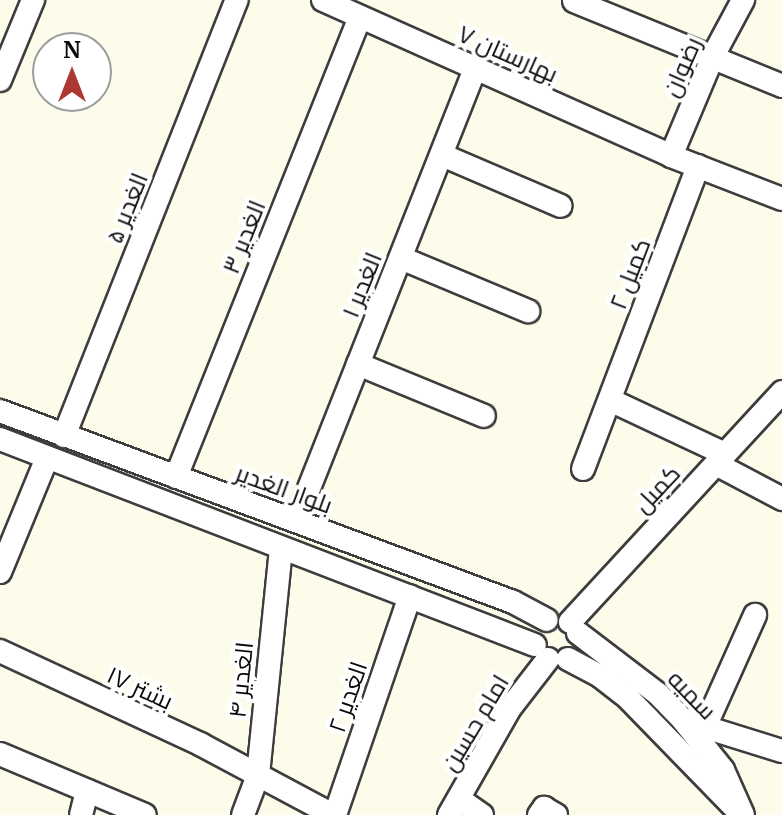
<!DOCTYPE html>
<html>
<head>
<meta charset="utf-8">
<style>
	body { margin:0 }
	#map { position:relative; width:782px; height:815px; overflow:hidden; background:#fdfbe9; font-family:Merriweather,Cairo,serif }
	div>[style] { position:absolute }
	.roads { filter:drop-shadow(2px 0 #3d3d3d) drop-shadow(-2px 0 #3d3d3d) drop-shadow(0 2px #3d3d3d) drop-shadow(0 -2px #3d3d3d) }
	.minor>* { height:22px; margin:-11px; padding:0 11px; transform-origin:11px; border-radius:11px; background:#fff }
	span { translate:-50% -50%; white-space:nowrap; text-align:center; line-height:1.15; -webkit-text-stroke:8px #fff; paint-order:stroke }
	.street-label { font-size:24px; color:#0a0a0a }
	.north { position:absolute; left:32px; top:32px; width:80px; height:80px; box-sizing:border-box; background:#fff; border:2px solid #9d9d9d; border-radius:50%; rotate:0deg; font-size:22px; font-weight:700; line-height:32px; text-align:center; color:#0a0a0a }
	.north::after { content:''; display:block; margin:auto; width:28px; height:36px; background:#ac3931; clip-path:polygon(50% 0,100% 100%,50% 72%,0 100%) }
</style>
</head>
<body>
<div id="map">
	<div class="roads">
		<div class="minor">
			<div style="left:323px;top:0;width:381px;rotate:24.1deg"></div>
			<div style="left:671px;top:156px;width:119px;rotate:21.2deg"></div>
			<div style="left:574px;top:1px;width:225px;rotate:22.2deg"></div>
			<div style="left:0;top:80px;width:87px;rotate:-67.6deg"></div>
			<div style="left:442px;top:155px;width:129px;rotate:23.2deg"></div>
			<div style="left:671px;top:156px;width:108px;rotate:-67.2deg"></div>
			<div style="left:713px;top:56px;width:64px;rotate:-61.8deg"></div>
			<div style="left:401px;top:258px;width:138px;rotate:22.7deg"></div>
			<div style="left:358px;top:364px;width:136px;rotate:22.4deg"></div>
			<div style="left:610px;top:400px;width:127px;rotate:25.2deg"></div>
			<div style="left:0;top:411px;width:547px;rotate:20.42deg"></div>
			<div style="left:513px;top:602px;width:38px;rotate:28deg"></div>
			<div style="left:64px;top:436px;width:469px;rotate:-68.4deg"></div>
			<div style="left:0;top:439px;width:573px;rotate:21.06deg"></div>
			<div style="left:716px;top:464px;width:75px;rotate:27.9deg"></div>
			<div style="left:583px;top:469px;width:324px;rotate:-69.2deg"></div>
			<div style="left:176px;top:477px;width:495px;rotate:-68.2deg"></div>
			<div style="left:296px;top:521px;width:487px;rotate:-68.4deg"></div>
			<div style="left:0;top:572px;width:123px;rotate:-67.6deg"></div>
			<div style="left:570px;top:622px;width:313px;rotate:-47.3deg"></div>
			<div style="left:578px;top:633px;width:101px;rotate:37.3deg"></div>
			<div style="left:658px;top:694px;width:36px;rotate:46deg"></div>
			<div style="left:683px;top:720px;width:64px;rotate:51.3deg"></div>
			<div style="left:723px;top:770px;width:49px;rotate:66deg"></div>
			<div style="left:0;top:651px;width:221px;rotate:24.9deg"></div>
			<div style="left:200px;top:744px;width:151px;rotate:28.1deg"></div>
			<div style="left:568px;top:659px;width:36px;rotate:28deg"></div>
			<div style="left:600px;top:676px;width:36px;rotate:38deg"></div>
			<div style="left:628px;top:698px;width:155px;rotate:45.8deg"></div>
			<div style="left:692px;top:723px;width:94px;rotate:17.3deg"></div>
			<div style="left:705px;top:727px;width:123px;rotate:-65.9deg"></div>
			<div style="left:0;top:754px;width:157px;rotate:22.8deg"></div>
			<div style="left:459px;top:799px;width:28px;rotate:35deg"></div>
			<div style="left:81px;top:815px;width:25px;rotate:-76deg"></div>
			<div style="left:243px;top:815px;width:43px;rotate:-69.4deg"></div>
			<div style="left:258px;top:775px;width:227px;rotate:-84.2deg"></div>
			<div style="left:335px;top:815px;width:231px;rotate:-71.1deg"></div>
			<div style="left:449px;top:815px;width:123px;rotate:-60.3deg"></div>
			<div style="left:510px;top:708px;width:62px;rotate:-52.2deg"></div>
			<div style="left:539px;top:815px;width:9px;rotate:-54deg"></div>
			<div style="left:544px;top:808px;width:14px;rotate:30deg"></div>
		</div>
	</div>
	<div class="street-label">
		<span style="left:508px;top:54px;rotate:24deg">بهارستان ۷</span>
		<span style="left:682px;top:67px;rotate:-66deg">رضوان</span>
		<span style="left:127px;top:208px;rotate:-68deg">الغدیر ۵</span>
		<span style="left:244px;top:237px;rotate:-68deg">الغدیر ۳</span>
		<span style="left:630px;top:274px;rotate:-69deg">کمیل ۲</span>
		<span style="left:362px;top:285px;rotate:-68deg">الغدیر ۱</span>
		<span style="left:284px;top:489px;rotate:20deg">بلوار الغدیر</span>
		<span style="left:657px;top:489px;rotate:-47deg">کمیل</span>
		<span style="left:241px;top:680px;rotate:-84deg">الغدیر ۴</span>
		<span style="left:140px;top:688px;rotate:25deg">بشتر ۱۷</span>
		<span style="left:692px;top:695px;rotate:46deg">سمیه</span>
		<span style="left:348px;top:697px;rotate:-71deg">الغدیر ۲</span>
		<span style="left:475px;top:723px;rotate:-59deg">امام حسین</span>
	</div>
	<div class="north">N</div>
</div>
</body>
</html>
